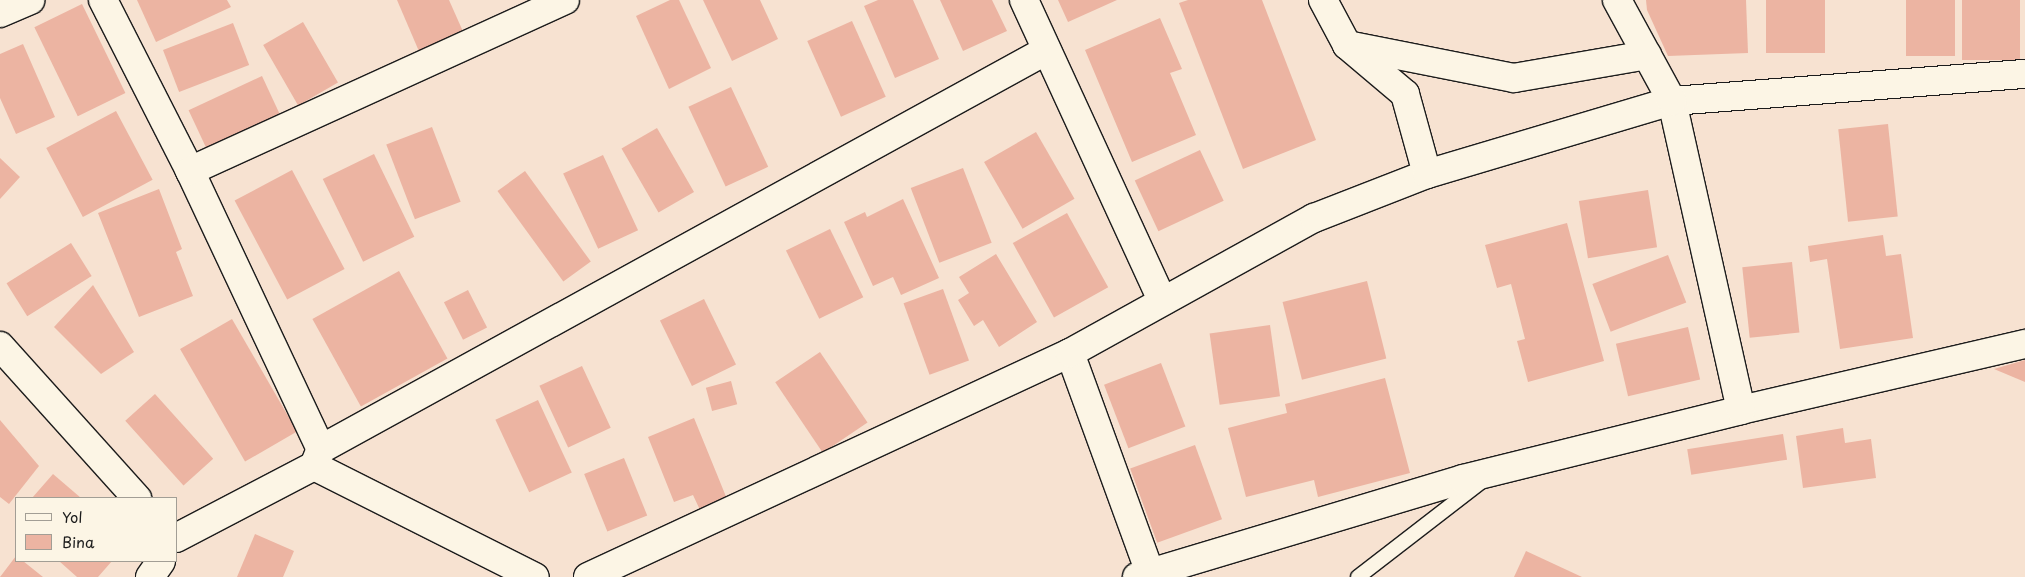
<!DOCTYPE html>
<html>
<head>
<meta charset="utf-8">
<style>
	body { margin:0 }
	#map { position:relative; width:2025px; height:577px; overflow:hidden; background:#f7e2d1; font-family:"Playpen Sans",sans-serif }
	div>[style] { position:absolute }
	.building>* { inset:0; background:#ecb4a2; transform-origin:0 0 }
	.roads { filter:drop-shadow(1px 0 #1c1c1c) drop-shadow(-1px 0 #1c1c1c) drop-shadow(0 1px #1c1c1c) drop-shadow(0 -1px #1c1c1c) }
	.lane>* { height:14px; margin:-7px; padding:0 7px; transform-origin:7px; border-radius:7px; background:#fcf5e5 }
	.street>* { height:28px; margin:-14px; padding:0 14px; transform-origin:14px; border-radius:14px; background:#fcf5e5 }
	span { translate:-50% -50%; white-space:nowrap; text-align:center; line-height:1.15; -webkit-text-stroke:5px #fcf5e5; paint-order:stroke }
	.legend { position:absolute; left:15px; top:497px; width:162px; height:65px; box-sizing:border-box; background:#fcf5e5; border:1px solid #a29e95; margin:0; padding:6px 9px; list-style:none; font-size:15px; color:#1c1c1c }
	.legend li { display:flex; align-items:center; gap:10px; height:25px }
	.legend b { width:25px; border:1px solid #a29e95 }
</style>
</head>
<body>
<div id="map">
	<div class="building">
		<div style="clip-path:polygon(137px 0,227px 0,231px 7px,156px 42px)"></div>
		<div style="clip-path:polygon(397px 0,449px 0,465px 36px,421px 56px)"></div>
		<div style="clip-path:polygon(670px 0,679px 0,711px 68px,669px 89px,636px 16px)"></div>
		<div style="clip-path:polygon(703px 0,760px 0,778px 39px,732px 61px)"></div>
		<div style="clip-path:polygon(878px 0,913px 0,939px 59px,895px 78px,864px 6px)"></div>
		<div style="clip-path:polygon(940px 0,992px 0,1007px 31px,963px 51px)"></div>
		<div style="clip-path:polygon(1058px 0,1117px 0,1068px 22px)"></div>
		<div style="clip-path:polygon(1188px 0,1262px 0,1316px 140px,1243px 169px,1179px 3px)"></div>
		<div style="clip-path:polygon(1646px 0,1746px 0,1748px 53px,1668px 56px,1647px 10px)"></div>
		<div style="left:1766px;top:0;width:59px;height:53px"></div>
		<div style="left:1906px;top:0;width:49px;height:56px"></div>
		<div style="left:1962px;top:0;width:58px;height:60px"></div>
		<div style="left:82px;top:4px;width:99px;height:53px;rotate:64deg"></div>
		<div style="clip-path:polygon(1160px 18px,1182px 69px,1170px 73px,1196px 135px,1132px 162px,1085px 50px)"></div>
		<div style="left:852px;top:21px;width:83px;height:49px;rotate:66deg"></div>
		<div style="left:303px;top:22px;width:70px;height:46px;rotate:60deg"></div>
		<div style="left:233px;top:23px;width:45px;height:75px;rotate:69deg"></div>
		<div style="clip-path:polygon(23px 44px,55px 117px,16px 134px,0 98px,0 54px)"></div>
		<div style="left:262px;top:76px;width:44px;height:81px;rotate:65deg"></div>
		<div style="left:731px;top:87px;width:88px;height:47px;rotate:65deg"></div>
		<div style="left:116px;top:111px;width:78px;height:79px;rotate:62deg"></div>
		<div style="left:1888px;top:124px;width:93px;height:50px;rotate:84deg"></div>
		<div style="left:432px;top:127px;width:80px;height:49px;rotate:69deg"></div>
		<div style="left:657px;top:128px;width:74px;height:41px;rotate:60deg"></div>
		<div style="left:1036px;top:132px;width:77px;height:60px;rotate:60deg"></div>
		<div style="left:1200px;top:150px;width:56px;height:72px;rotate:65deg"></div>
		<div style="left:374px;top:154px;width:92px;height:57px;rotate:64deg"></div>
		<div style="left:603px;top:155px;width:83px;height:44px;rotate:65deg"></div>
		<div style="clip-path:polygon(0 158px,20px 177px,0 199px)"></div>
		<div style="left:963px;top:168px;width:80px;height:56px;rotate:69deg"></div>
		<div style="left:292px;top:170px;width:112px;height:65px;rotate:62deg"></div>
		<div style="left:525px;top:171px;width:112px;height:34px;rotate:54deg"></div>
		<div style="clip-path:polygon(159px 189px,182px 249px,176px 252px,193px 296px,139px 317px,98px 213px)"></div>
		<div style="left:1648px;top:190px;width:58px;height:70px;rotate:81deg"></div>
		<div style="clip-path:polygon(903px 199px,939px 278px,901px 295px,893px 277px,873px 286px,844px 222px,865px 212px,867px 217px)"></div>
		<div style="left:1067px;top:213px;width:85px;height:62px;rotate:61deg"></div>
		<div style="clip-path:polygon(1567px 223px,1604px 361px,1528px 382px,1517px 341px,1525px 339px,1511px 284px,1497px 288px,1485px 245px)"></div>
		<div style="left:830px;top:229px;width:76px;height:49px;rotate:64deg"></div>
		<div style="clip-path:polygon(1883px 235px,1886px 256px,1901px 254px,1913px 338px,1840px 349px,1827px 259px,1810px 262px,1808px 246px)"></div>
		<div style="left:71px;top:243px;width:39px;height:76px;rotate:58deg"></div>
		<div style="clip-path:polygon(996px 254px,1037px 322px,999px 347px,983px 320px,974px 326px,958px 300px,969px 293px,959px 277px)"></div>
		<div style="left:1668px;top:255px;width:51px;height:81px;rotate:69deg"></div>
		<div style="left:1792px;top:262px;width:71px;height:50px;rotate:84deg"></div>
		<div style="left:399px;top:271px;width:100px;height:99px;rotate:61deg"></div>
		<div style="left:1367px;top:281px;width:80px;height:87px;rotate:76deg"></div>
		<div style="clip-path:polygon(93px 285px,134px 352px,101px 374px,54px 327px)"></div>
		<div style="left:943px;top:289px;width:76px;height:42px;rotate:70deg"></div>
		<div style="left:468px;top:290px;width:42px;height:27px;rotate:63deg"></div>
		<div style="left:704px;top:299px;width:73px;height:49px;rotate:64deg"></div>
		<div style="left:232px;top:319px;width:130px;height:60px;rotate:60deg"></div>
		<div style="left:1270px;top:325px;width:72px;height:61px;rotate:82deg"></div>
		<div style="left:1688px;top:327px;width:54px;height:74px;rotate:77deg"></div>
		<div style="left:820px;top:352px;width:85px;height:54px;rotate:56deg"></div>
		<div style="clip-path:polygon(2025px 360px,2025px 382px,1994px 369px)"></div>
		<div style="left:1161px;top:363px;width:68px;height:61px;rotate:69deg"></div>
		<div style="left:582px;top:366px;width:68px;height:47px;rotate:65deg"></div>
		<div style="clip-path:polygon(1385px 378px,1410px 473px,1318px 497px,1314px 480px,1246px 497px,1228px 428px,1287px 413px,1285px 404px)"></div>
		<div style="left:731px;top:381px;width:24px;height:26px;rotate:75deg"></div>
		<div style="left:155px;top:394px;width:87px;height:40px;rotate:48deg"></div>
		<div style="left:538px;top:400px;width:80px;height:47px;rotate:65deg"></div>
		<div style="clip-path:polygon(694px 418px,727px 499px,700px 510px,693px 495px,674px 502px,648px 437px)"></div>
		<div style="clip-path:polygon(0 420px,39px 466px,9px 504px,0 497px)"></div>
		<div style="clip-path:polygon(1843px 428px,1845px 443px,1871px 439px,1876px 478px,1803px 488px,1796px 436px)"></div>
		<div style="left:1783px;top:434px;width:26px;height:97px;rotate:81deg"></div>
		<div style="left:1195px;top:445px;width:79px;height:69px;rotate:70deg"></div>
		<div style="left:624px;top:458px;width:62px;height:43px;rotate:68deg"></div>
		<div style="clip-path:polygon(53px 474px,81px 498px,32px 498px)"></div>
		<div style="clip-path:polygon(255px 534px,294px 551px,283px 577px,237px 577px)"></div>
		<div style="clip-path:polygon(1526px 551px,1582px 577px,1514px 577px)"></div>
		<div style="clip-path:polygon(16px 556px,16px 561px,23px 561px,43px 577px,0 577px)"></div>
		<div style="clip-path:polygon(59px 561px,112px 561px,98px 577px,77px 577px)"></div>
	</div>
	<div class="roads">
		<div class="lane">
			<div style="left:1358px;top:577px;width:157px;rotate:-37.7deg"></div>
		</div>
		<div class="street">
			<div style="left:103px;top:0;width:192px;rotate:63deg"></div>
			<div style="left:190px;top:171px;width:307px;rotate:64.8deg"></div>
			<div style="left:1024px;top:0;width:330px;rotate:65.3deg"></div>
			<div style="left:1323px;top:0;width:51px;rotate:61.9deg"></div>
			<div style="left:1347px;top:45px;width:76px;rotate:40.2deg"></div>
			<div style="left:1405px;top:94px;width:83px;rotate:74.6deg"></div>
			<div style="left:0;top:13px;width:33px;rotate:-23deg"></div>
			<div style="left:1347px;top:45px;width:170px;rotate:11.2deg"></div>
			<div style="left:1514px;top:78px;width:135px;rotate:-9.8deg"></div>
			<div style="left:190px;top:171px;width:412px;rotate:-24.5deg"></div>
			<div style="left:0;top:346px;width:205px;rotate:48deg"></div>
			<div style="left:1070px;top:353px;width:234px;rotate:70deg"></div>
			<div style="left:1741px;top:410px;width:292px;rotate:-13.1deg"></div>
			<div style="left:314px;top:466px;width:247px;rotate:26.7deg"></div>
			<div style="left:176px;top:538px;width:156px;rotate:-27.6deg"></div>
			<div style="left:314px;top:466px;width:18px;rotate:-68deg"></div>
			<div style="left:321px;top:449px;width:828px;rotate:-28.79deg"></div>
			<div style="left:150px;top:577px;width:19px;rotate:-55deg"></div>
			<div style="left:588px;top:577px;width:532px;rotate:-24.93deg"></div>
			<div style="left:1070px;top:353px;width:279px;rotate:-29deg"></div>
			<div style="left:1314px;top:218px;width:121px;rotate:-21.3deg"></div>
			<div style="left:1427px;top:174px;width:256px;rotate:-16.6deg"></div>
			<div style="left:1672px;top:101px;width:354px;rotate:-4.4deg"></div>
			<div style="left:1137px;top:577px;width:340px;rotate:-16.7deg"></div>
			<div style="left:1463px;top:479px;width:286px;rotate:-13.9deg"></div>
			<div style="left:1741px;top:410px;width:317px;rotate:-102.6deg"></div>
			<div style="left:1672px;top:101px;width:115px;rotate:-118.6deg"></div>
		</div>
	</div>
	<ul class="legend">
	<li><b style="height:6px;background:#fcf5e5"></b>Yol</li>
	<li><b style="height:14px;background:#ecb4a2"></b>Bina</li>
	</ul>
</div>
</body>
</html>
